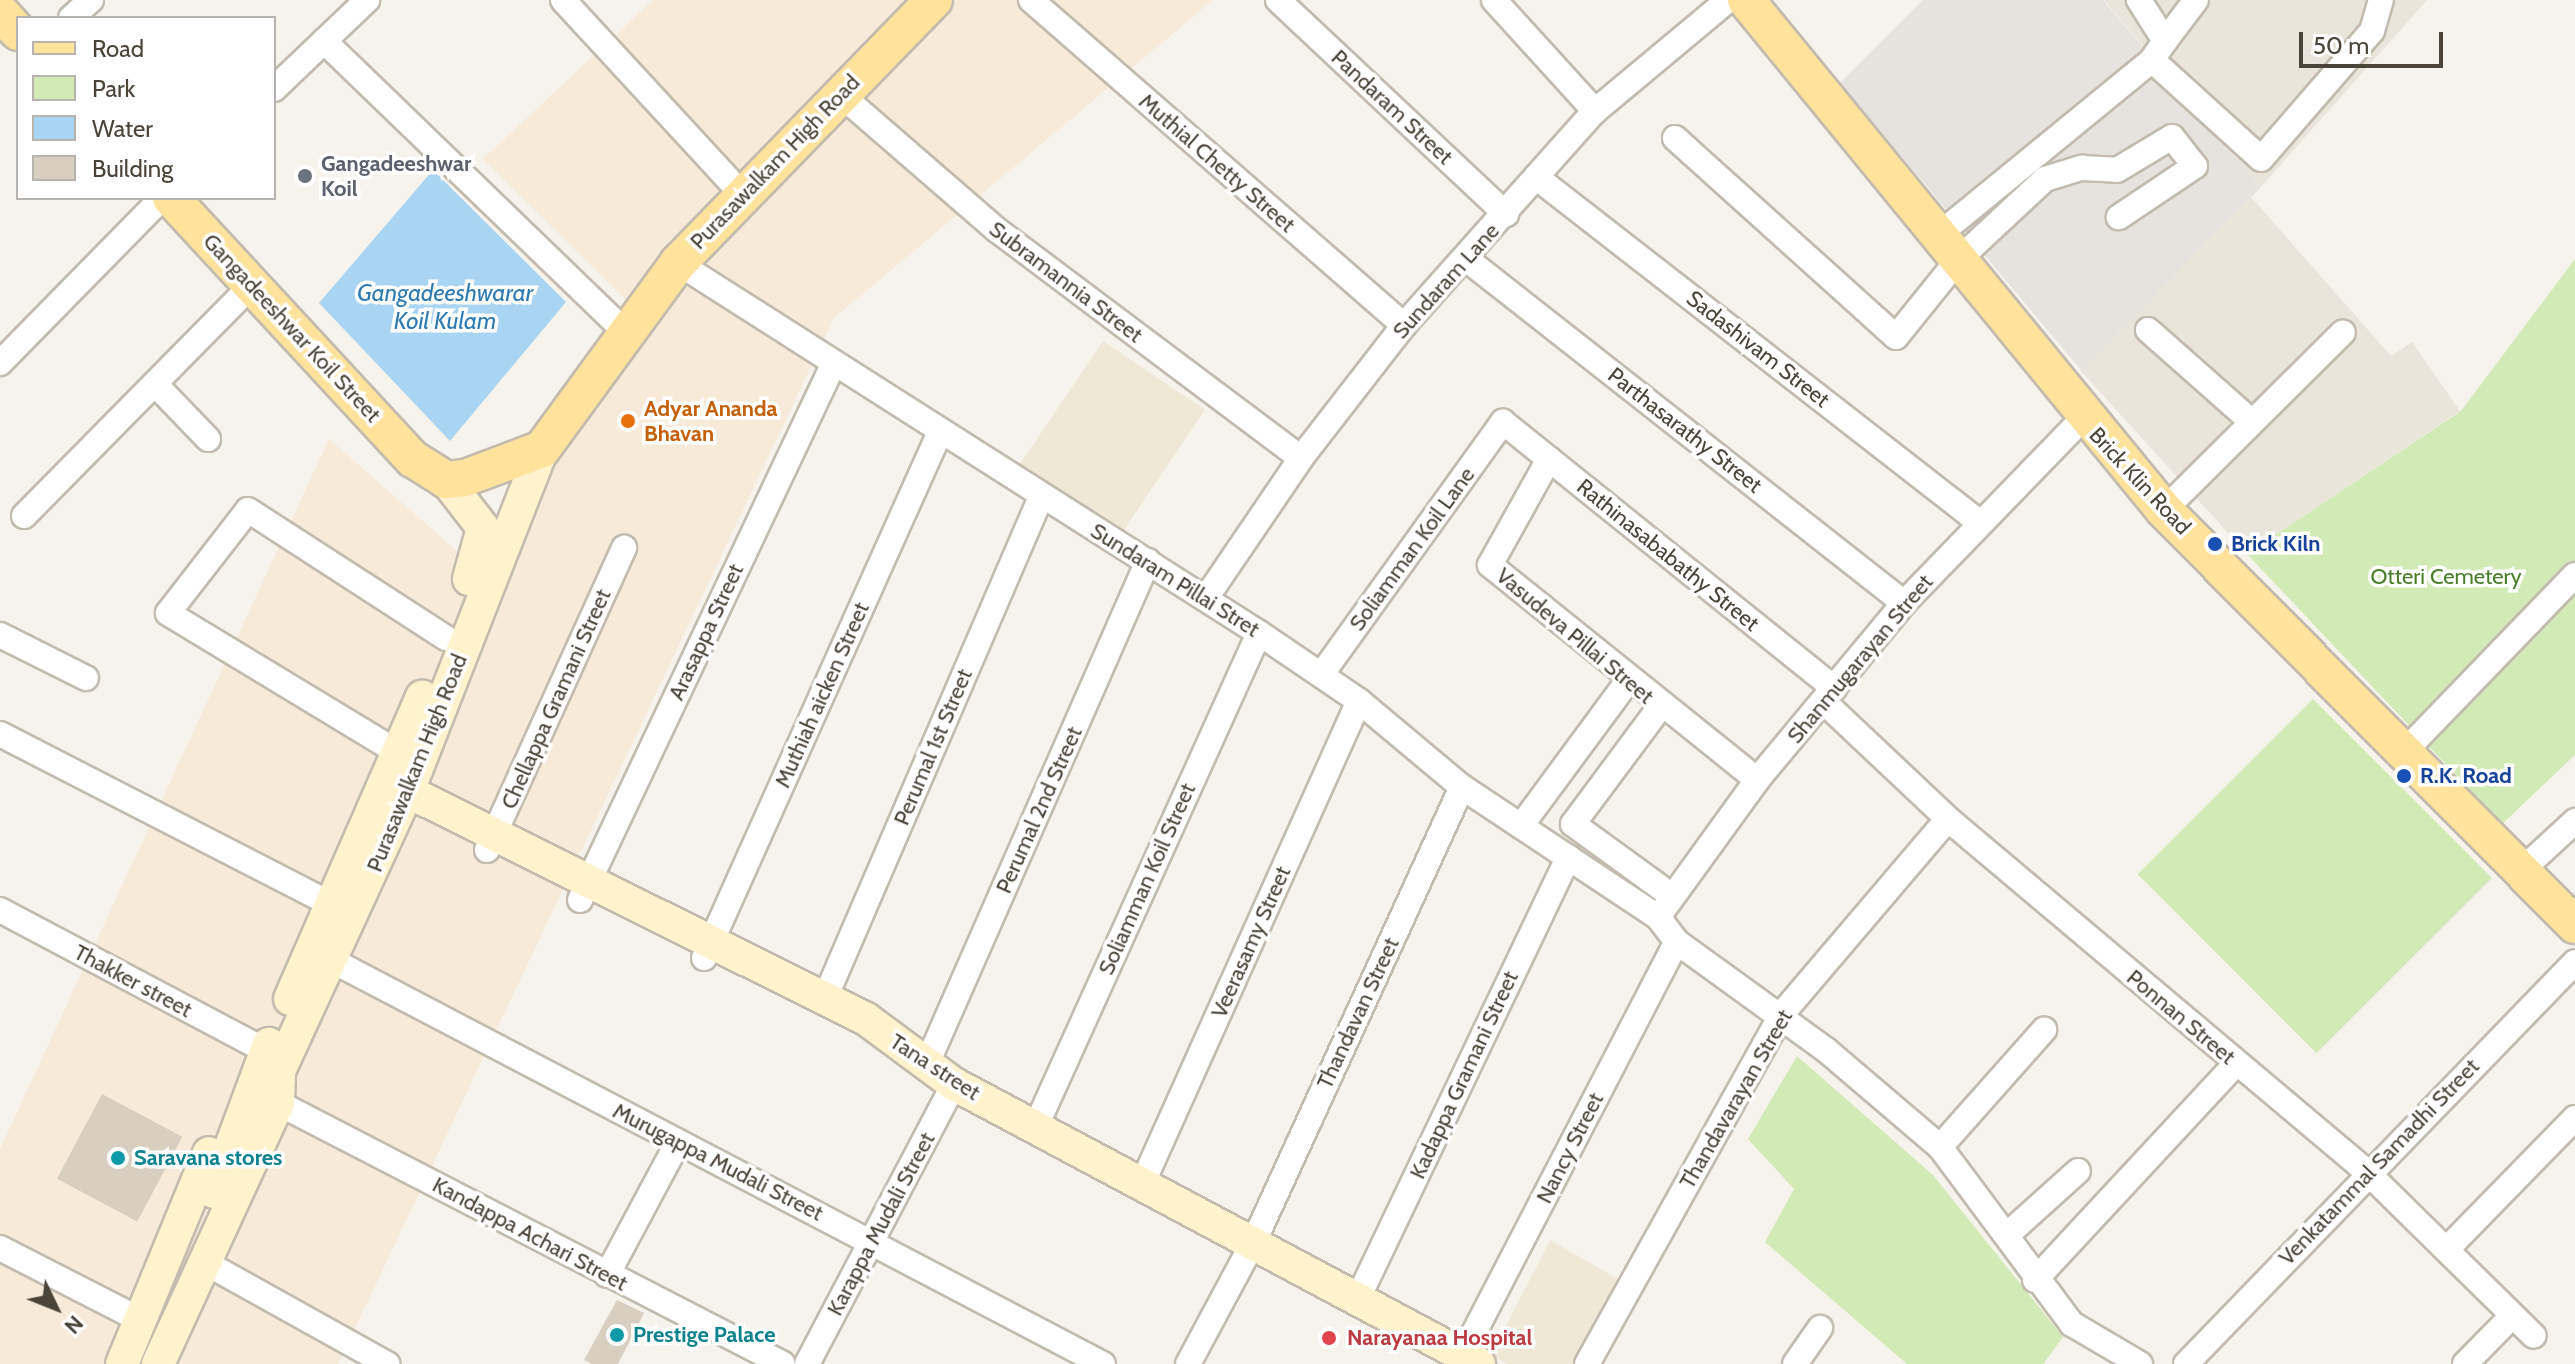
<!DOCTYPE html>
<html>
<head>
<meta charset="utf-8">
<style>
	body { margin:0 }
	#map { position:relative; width:2575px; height:1364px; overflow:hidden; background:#f6f3ec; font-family:Cabin,sans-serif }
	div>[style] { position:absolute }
	.residential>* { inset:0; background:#eae5da }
	.commercial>* { inset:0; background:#f7ead8 }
	.industrial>* { inset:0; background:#e6e2dd }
	.education>* { inset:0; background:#efe8d6; transform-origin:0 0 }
	.green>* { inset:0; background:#d2eab5; transform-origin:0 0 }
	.water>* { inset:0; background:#a9d4f2 }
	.building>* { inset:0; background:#d8cfc1; transform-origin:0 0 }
	.roads { filter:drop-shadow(2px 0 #c2bbae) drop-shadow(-2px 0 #c2bbae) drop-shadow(0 2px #c2bbae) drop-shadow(0 -2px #c2bbae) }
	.street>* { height:24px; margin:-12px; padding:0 12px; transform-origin:12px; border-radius:12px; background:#fff }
	.secondary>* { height:32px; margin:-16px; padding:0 16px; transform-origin:16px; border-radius:16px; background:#fff3cd }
	.primary>* { height:36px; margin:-18px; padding:0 18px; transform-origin:18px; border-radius:18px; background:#ffe39c }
	.dots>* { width:22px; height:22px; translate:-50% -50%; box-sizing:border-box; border:4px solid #fff; border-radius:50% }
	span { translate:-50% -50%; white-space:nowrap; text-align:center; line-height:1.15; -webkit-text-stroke:7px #fff; paint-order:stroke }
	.street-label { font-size:22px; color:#4b4439 }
	.worship-label { font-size:22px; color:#5b616d; font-weight:700 }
	.left { translate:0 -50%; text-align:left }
	.food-label { font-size:22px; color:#c56008; font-weight:700 }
	.transit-label { font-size:22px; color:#164399; font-weight:700 }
	.park-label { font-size:22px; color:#4a7f2a }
	.culture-label { font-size:22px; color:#0d838f; font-weight:700 }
	.health-label { font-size:22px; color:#be3a42; font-weight:700 }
	.water-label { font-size:24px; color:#2e7ab2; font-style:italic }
	.legend { position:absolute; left:16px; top:16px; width:260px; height:184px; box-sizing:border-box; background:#fff; border:2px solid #b7b4b0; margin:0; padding:10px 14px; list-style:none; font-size:24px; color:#4b4439 }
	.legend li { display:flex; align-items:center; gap:16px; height:40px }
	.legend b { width:40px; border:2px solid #b7b4b0 }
	.north { position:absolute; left:16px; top:1268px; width:80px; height:80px; -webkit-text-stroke:6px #fff; paint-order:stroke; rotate:133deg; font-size:22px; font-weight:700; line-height:32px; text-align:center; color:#4b4439 }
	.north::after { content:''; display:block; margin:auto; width:28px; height:36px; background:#4b4439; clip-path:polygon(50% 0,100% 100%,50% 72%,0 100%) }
	.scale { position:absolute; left:2299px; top:32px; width:144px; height:36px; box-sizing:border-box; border:4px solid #4b4439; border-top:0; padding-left:10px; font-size:24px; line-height:28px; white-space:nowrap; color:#4b4439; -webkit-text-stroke:6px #fff; paint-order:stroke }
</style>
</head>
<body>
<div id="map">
	<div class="residential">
		<div style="clip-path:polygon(2104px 0,2427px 0,2261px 187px)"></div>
		<div style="clip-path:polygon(2251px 197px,2391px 356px,2412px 342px,2460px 411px,2247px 554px,2080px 370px)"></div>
	</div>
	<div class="commercial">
		<div style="clip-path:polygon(653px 0,1213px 0,834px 318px,338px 1364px,0 1364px,0 1149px,329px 439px,481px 572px,645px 319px,483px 159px)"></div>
	</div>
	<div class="industrial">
		<div style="clip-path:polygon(1923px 0,2103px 0,2261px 187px,2081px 370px,1840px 83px)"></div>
	</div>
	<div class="education">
		<div style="left:1103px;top:341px;width:123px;height:157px;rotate:34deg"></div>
		<div style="clip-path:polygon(1550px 1240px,1623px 1282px,1579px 1364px,1507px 1364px,1491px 1355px)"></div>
	</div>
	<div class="green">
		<div style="clip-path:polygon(2575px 259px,2575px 755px,2502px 824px,2247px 554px,2461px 411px)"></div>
		<div style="left:2313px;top:699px;width:253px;height:248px;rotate:45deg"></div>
		<div style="clip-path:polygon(1797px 1056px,1933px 1175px,2063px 1337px,2043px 1364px,1907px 1364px,1765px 1242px,1794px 1189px,1748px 1139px)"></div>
	</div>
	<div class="water">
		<div style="clip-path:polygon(433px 170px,566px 302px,450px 441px,319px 303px)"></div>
	</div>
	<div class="building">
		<div style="left:102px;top:1094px;width:91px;height:96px;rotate:28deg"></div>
		<div style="clip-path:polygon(617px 1300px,644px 1313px,618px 1364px,592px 1364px,584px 1360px)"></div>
	</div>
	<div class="roads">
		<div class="street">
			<div style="left:563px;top:0;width:261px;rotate:47.3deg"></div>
			<div style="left:1031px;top:0;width:495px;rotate:41.1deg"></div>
			<div style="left:1278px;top:0;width:313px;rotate:43.2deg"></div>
			<div style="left:1494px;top:0;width:150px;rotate:47.7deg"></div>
			<div style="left:71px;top:18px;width:27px;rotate:-42deg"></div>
			<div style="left:324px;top:41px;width:416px;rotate:44deg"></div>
			<div style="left:2165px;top:41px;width:51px;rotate:-52.9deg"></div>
			<div style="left:2152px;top:60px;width:147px;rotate:42.2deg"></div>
			<div style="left:2261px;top:159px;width:169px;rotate:-49.1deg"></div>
			<div style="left:2372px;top:31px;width:32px;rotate:-74deg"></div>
			<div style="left:274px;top:89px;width:129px;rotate:-43.7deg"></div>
			<div style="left:841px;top:95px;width:206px;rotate:40.9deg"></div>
			<div style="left:997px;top:230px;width:380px;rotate:36.9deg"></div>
			<div style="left:1675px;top:138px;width:297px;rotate:42deg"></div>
			<div style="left:1896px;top:337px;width:97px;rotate:-51.2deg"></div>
			<div style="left:1957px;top:261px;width:120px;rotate:-43deg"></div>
			<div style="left:2045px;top:179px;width:39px;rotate:-17deg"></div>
			<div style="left:2082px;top:168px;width:35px;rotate:3deg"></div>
			<div style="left:2117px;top:170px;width:64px;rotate:-31deg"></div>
			<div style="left:2172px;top:137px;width:37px;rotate:52deg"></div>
			<div style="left:2195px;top:166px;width:92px;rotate:146.1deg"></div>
			<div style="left:1536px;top:177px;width:561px;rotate:37.91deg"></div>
			<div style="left:1937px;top:236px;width:278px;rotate:-39.3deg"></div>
			<div style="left:2152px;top:60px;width:23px;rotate:-56deg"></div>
			<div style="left:2165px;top:41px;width:49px;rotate:-122.4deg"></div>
			<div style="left:1465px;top:258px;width:558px;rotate:38.16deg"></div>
			<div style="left:678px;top:263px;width:689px;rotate:32.49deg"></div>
			<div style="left:1259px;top:633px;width:121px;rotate:34.2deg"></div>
			<div style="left:1359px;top:701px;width:134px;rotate:39.9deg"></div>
			<div style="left:1462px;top:787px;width:235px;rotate:33.6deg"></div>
			<div style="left:1658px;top:917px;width:31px;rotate:53deg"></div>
			<div style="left:1677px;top:942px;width:184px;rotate:35.9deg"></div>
			<div style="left:1826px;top:1050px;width:150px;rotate:40.4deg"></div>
			<div style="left:1940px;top:1147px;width:221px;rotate:53.3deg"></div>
			<div style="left:2072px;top:1324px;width:79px;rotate:30.5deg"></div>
			<div style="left:2148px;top:330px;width:139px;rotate:41.5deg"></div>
			<div style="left:0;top:363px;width:231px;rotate:-45.5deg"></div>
			<div style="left:156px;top:385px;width:75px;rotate:46.1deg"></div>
			<div style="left:1549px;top:459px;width:121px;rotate:119.1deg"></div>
			<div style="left:1490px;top:565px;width:343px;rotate:38.8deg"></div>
			<div style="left:2164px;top:510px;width:252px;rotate:-44.8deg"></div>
			<div style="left:24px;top:516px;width:325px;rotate:-45.4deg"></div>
			<div style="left:1206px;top:598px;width:169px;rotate:-55.8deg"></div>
			<div style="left:1301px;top:458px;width:168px;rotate:-52.2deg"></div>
			<div style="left:1404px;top:325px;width:287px;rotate:-48.3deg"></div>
			<div style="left:1595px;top:111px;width:173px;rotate:-39.8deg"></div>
			<div style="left:0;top:635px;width:96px;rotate:26.6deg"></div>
			<div style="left:1321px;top:675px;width:312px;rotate:-54.3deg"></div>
			<div style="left:1503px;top:422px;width:425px;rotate:38.8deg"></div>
			<div style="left:1824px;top:702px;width:170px;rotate:43.3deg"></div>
			<div style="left:1948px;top:819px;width:546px;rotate:40.1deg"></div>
			<div style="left:2366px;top:1171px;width:235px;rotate:44.5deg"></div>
			<div style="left:1660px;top:707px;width:146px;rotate:126.6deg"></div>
			<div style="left:1573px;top:824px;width:122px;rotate:36deg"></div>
			<div style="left:0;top:734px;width:376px;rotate:27.2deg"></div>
			<div style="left:2404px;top:752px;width:246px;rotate:-46deg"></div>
			<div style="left:399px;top:753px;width:270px;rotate:-148.8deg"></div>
			<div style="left:168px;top:613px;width:130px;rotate:-52.2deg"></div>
			<div style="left:248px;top:510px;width:236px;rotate:32.9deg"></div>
			<div style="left:1521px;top:826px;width:179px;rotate:-53.6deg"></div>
			<div style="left:487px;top:850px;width:332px;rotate:-65.6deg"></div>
			<div style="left:2523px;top:869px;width:71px;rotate:-42.7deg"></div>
			<div style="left:580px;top:900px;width:592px;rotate:-64.69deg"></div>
			<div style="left:0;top:910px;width:301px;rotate:27.9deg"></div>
			<div style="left:1658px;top:917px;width:169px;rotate:-54.1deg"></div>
			<div style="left:1757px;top:780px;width:230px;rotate:-50.3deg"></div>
			<div style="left:1904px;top:603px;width:256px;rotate:-45.9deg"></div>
			<div style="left:704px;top:958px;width:577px;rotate:-65.84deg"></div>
			<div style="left:333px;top:961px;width:869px;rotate:27.63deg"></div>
			<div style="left:825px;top:998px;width:546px;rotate:-66.68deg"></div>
			<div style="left:929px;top:1059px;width:544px;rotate:-66.26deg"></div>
			<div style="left:278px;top:1103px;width:568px;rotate:27.33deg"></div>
			<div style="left:1036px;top:1126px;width:541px;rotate:-65.66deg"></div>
			<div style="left:1940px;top:1147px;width:157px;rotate:-48.4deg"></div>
			<div style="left:1143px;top:1182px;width:527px;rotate:-65.82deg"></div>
			<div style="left:2008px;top:1234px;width:94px;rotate:-42deg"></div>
			<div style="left:0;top:1248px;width:158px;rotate:27.1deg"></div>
			<div style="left:2447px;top:1249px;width:183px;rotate:-45.7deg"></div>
			<div style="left:204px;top:1262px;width:210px;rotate:29.1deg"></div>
			<div style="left:607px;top:1275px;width:151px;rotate:-61.9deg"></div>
			<div style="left:2035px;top:1280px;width:295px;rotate:-47.1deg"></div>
			<div style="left:1360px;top:1294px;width:484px;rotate:-64.5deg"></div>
			<div style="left:1463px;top:1354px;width:464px;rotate:-62.6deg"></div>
			<div style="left:807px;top:1364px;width:316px;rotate:-62.3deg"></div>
			<div style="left:1188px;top:1364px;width:142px;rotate:-61.8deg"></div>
			<div style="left:1255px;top:1239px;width:497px;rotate:-65.4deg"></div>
			<div style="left:1587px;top:1364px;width:399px;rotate:-60.9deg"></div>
			<div style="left:1781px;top:1015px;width:257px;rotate:-49.6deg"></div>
			<div style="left:1795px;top:1364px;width:44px;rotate:-55.2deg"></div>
			<div style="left:2186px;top:1364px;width:559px;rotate:-45.94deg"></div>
			<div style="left:2465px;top:1364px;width:64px;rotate:-45.6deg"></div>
		</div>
		<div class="secondary">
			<div style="left:446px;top:480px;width:61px;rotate:52.4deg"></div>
			<div style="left:483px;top:528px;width:53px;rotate:105.4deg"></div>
			<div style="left:387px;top:781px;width:535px;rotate:26.42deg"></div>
			<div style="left:866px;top:1019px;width:109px;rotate:36.5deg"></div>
			<div style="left:954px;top:1084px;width:595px;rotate:28.07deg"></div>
			<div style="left:290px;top:999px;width:330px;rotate:-66.4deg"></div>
			<div style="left:214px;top:1192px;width:158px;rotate:-69.6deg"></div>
			<div style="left:122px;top:1364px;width:228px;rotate:-67.6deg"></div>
			<div style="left:158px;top:1364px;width:287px;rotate:-65.3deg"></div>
			<div style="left:278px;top:1103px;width:32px;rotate:-88deg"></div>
			<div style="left:279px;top:1071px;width:308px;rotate:-65.3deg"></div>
			<div style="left:408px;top:791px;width:367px;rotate:-68.6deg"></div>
		</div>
		<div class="primary">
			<div style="left:1746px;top:0;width:659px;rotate:50.66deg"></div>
			<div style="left:2164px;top:510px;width:584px;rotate:45.28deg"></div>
			<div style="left:0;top:12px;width:27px;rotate:48deg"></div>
			<div style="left:171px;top:198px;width:356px;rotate:47.2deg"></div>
			<div style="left:413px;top:459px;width:39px;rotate:32deg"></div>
			<div style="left:446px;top:480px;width:19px;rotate:-6deg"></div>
			<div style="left:465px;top:478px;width:82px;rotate:-20.6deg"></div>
			<div style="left:542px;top:449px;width:230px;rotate:-53.8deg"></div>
			<div style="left:678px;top:263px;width:367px;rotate:-45.8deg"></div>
		</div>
	</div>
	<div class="dots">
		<div style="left:305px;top:176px;background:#6b7280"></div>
		<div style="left:628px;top:421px;background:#e8710a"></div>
		<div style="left:2215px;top:544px;background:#1a4fb4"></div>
		<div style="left:2404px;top:776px;background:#1a4fb4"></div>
		<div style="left:118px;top:1158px;background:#0f9aa8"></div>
		<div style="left:617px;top:1335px;background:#0f9aa8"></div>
		<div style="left:1329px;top:1338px;background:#e0444e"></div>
	</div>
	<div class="street-label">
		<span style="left:1392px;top:107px;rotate:43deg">Pandaram Street</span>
		<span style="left:775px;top:162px;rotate:-46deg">Purasawalkam High Road</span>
		<span style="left:1217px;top:163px;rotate:41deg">Muthial Chetty Street</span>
		<span style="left:1446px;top:281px;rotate:-48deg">Sundaram Lane</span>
		<span style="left:1066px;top:282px;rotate:37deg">Subramannia Street</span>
		<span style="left:292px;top:328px;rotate:47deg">Gangadeeshwar Koil Street</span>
		<span style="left:1758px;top:349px;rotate:38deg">Sadashivam Street</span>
		<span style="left:1685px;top:430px;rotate:38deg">Parthasarathy Street</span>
		<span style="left:2140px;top:481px;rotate:47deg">Brick Klin Road</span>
		<span style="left:1412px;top:549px;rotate:-54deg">Soliamman Koil Lane</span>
		<span style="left:1668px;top:555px;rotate:39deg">Rathinasababathy Street</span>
		<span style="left:1175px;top:580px;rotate:32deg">Sundaram Pillai Stret</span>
		<span style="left:706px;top:632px;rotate:-65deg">Arasappa Street</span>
		<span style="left:1575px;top:636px;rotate:40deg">Vasudeva Pillai Street</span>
		<span style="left:1860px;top:659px;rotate:-50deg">Shanmugarayan Street</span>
		<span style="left:822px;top:695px;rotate:-66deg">Muthiah aicken Street</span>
		<span style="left:556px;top:699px;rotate:-66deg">Chellappa Gramani Street</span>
		<span style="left:933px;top:747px;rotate:-67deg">Perumal 1st Street</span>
		<span style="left:417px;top:763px;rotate:-68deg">Purasawalkam High Road</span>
		<span style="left:1039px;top:810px;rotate:-66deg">Perumal 2nd Street</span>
		<span style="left:1147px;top:879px;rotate:-66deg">Soliamman Koil Street</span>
		<span style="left:1251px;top:942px;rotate:-66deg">Veerasamy Street</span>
		<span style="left:133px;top:981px;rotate:28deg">Thakker street</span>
		<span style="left:1358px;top:1013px;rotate:-65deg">Thandavan Street</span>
		<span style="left:2181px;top:1017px;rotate:40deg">Ponnan Street</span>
		<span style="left:935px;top:1067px;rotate:33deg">Tana street</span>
		<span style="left:1464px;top:1075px;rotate:-65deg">Kadappa Gramani Street</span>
		<span style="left:1736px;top:1099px;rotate:-60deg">Thandavarayan Street</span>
		<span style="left:1570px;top:1148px;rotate:-63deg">Nancy Street</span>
		<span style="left:718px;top:1162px;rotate:27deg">Murugappa Mudali Street</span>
		<span style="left:2379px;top:1162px;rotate:-46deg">Venkatammal Samadhi Street</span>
		<span style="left:881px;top:1224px;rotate:-62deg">Karappa Mudali Street</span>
		<span style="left:530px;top:1234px;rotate:28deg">Kandappa Achari Street</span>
	</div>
	<div class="worship-label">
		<span class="left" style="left:321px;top:176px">Gangadeeshwar<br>Koil</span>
	</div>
	<div class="food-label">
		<span class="left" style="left:644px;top:421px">Adyar Ananda<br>Bhavan</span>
	</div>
	<div class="transit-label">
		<span class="left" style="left:2231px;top:544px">Brick Kiln</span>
		<span class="left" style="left:2420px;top:776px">R.K. Road</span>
	</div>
	<div class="park-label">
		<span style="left:2446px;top:577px">Otteri Cemetery</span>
	</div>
	<div class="culture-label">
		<span class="left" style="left:134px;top:1158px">Saravana stores</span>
		<span class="left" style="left:633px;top:1335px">Prestige Palace</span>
	</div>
	<div class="health-label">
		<span class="left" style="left:1347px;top:1338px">Narayanaa Hospital</span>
	</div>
	<div class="water-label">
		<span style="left:445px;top:307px">Gangadeeshwarar<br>Koil Kulam</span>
	</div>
	<ul class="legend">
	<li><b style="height:10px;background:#ffe39c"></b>Road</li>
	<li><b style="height:22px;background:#d2eab5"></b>Park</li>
	<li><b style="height:22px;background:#a9d4f2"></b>Water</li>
	<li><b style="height:22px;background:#d8cfc1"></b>Building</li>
	</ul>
	<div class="north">N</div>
	<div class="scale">50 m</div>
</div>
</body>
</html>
